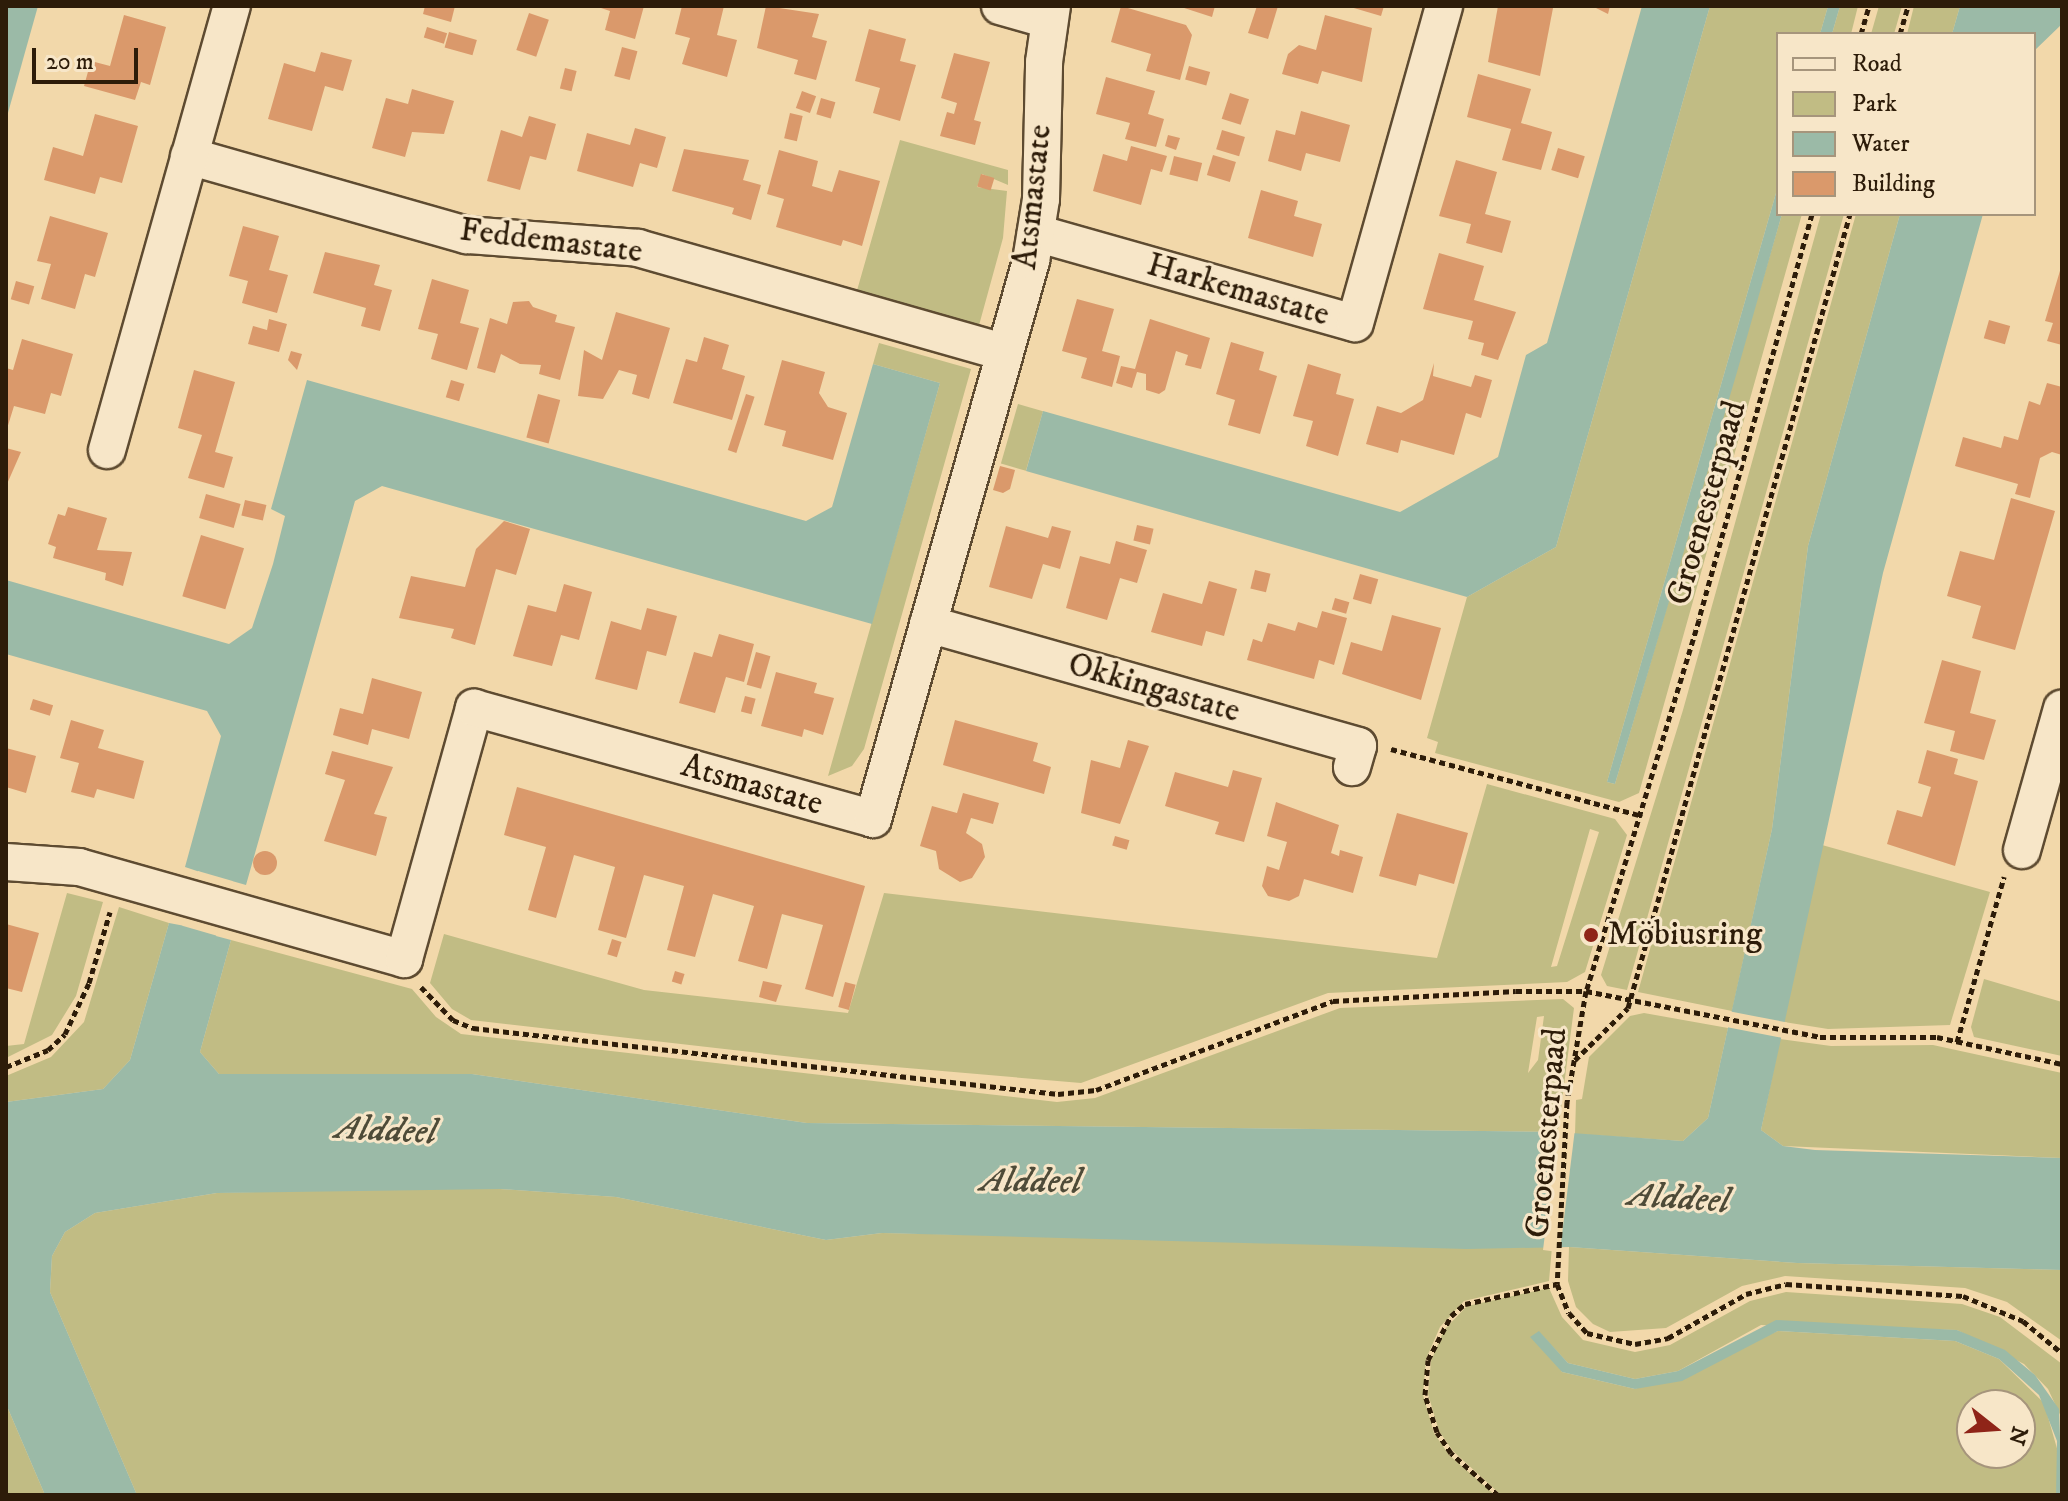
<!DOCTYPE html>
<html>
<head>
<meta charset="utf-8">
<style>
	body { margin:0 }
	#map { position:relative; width:2068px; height:1501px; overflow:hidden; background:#f2d8aa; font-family:"IM FELL DW Pica",serif }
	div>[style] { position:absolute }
	.green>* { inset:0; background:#c1bc84; transform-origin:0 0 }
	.water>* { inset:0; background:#9bbaa7 }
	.pier>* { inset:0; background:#f2d8aa; transform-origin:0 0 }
	.building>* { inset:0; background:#da996b; transform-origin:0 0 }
	.round { border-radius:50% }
	.path>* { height:5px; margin-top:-2.5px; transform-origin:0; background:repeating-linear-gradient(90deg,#2d1c09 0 6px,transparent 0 10px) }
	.roads { filter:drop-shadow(2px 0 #5e4b31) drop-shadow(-2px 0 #5e4b31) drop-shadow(0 2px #5e4b31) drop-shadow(0 -2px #5e4b31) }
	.street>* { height:36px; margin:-18px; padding:0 18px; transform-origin:18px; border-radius:18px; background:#f7e6c8 }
	.dots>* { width:22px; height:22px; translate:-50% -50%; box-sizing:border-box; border:4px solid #f7e6c8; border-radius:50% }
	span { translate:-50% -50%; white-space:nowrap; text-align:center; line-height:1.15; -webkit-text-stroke:6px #f7e6c8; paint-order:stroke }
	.street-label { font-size:34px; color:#2d1c09 }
	.poi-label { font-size:34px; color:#2d1c09 }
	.left { translate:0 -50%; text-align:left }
	.water-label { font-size:36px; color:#4e4b38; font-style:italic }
	.frame { position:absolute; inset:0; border:8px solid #2d1c09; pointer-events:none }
	.legend { position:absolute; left:1776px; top:32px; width:260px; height:184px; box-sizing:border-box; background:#f7e6c8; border:2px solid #a6957c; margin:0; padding:10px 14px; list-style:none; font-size:24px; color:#2d1c09 }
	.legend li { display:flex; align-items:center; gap:16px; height:40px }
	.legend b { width:40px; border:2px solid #a6957c }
	.north { position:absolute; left:1956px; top:1389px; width:80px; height:80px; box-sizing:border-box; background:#f7e6c8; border:2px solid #a6957c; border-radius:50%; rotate:107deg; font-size:22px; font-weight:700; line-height:32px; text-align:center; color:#2d1c09 }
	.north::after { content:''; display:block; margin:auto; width:28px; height:36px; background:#8f2418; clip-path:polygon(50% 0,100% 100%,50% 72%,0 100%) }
	.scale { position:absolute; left:32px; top:48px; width:106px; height:36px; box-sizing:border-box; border:4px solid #2d1c09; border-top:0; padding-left:10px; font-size:24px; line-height:28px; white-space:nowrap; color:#2d1c09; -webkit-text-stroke:6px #f7e6c8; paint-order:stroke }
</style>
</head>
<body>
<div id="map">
	<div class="green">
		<div style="clip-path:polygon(1710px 6px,1828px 6px,1820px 34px,1778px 34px,1778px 186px,1607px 782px,1615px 784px,1782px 214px,1802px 214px,1639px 793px,1619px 802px,1435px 753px,1438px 742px,1427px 738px,1467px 597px,1556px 547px)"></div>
		<div style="clip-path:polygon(1840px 6px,1858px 6px,1851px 34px,1832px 34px)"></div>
		<div style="clip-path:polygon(1879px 6px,1902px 6px,1894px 34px,1871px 34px)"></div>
		<div style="clip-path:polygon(1914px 6px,1960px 6px,1952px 34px,1907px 34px)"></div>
		<div style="clip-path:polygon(900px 140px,1008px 170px,1008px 185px,982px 174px,977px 187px,1007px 191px,1003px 238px,978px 329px,856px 294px)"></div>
		<div style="clip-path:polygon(1821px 214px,1844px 214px,1627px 990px,1607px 986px,1601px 975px,1683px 710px)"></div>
		<div style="clip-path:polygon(1856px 214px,1900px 214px,1808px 546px,1772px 829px,1732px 1011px,1638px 992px)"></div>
		<div style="clip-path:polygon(879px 343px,971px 369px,864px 749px,852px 766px,828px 776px,940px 383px,873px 364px)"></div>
		<div style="left:1018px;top:404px;width:26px;height:62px;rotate:16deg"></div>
		<div style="clip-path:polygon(evenodd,1487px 784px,1615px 819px,1627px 835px,1585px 972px,1567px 982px,1328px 993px,1081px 1083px,837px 1062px,471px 1020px,452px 1009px,430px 983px,444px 934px,644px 990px,848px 1013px,884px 893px,1437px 958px,1487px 784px,1590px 829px,1599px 832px,1557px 966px,1551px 967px,1590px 829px)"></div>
		<div style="clip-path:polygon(1822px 845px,1990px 892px,1950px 1025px,1828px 1029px,1784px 1022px)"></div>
		<div style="clip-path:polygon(67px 893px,103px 902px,76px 996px,52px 1035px,6px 1058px,6px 1046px,24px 1044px)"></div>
		<div style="clip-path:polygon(119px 907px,169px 923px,130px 1060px,103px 1089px,6px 1102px,6px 1076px,51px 1057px,84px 1022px)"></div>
		<div style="clip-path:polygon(evenodd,231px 940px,412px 989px,436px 1017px,461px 1034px,1057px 1102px,1095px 1098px,1340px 1008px,1563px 999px,1574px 1008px,1558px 1132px,807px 1123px,472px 1074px,219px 1074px,200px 1052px,231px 940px,1544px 1016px,1538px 1060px,1528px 1073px,1537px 1017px,1544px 1016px)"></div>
		<div style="clip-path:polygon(1984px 979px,2062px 1002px,2062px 1056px,1974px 1037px,1971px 1027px)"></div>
		<div style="clip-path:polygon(1644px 1013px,1728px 1028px,1708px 1118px,1683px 1141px,1575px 1134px,1576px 1100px,1582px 1099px,1589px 1057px,1630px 1016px)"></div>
		<div style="clip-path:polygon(1780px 1039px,1831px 1046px,1933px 1045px,2062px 1073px,2062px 1158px,1783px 1146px,1761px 1130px)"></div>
		<div style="clip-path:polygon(356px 1189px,500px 1189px,616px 1197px,826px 1240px,882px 1233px,1552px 1247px,1549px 1281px,1464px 1301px,1440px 1327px,1426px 1359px,1423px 1395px,1434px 1433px,1449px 1455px,1495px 1495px,137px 1495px,50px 1292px,52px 1256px,65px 1232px,95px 1213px,217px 1193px)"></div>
		<div style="clip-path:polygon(1569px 1247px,1797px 1263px,2062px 1270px,2062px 1341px,2007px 1302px,1965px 1288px,1785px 1276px,1742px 1286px,1666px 1328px,1610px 1332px,1593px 1324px,1576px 1307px,1568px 1281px)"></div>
		<div style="clip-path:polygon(evenodd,1549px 1288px,1562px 1317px,1583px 1340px,1635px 1352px,1670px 1345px,1750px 1301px,1786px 1292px,1962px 1304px,2000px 1317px,2062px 1364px,2062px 1419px,2048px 1389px,2024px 1364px,1957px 1330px,1761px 1325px,1678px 1371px,1635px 1379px,1568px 1363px,1539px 1332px,1562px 1372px,1635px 1389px,1778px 1331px,1955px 1341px,1999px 1359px,2044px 1403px,2060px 1459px,2056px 1495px,1501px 1495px,1453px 1451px,1439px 1431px,1428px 1394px,1431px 1361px,1444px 1330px,1467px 1306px,1549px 1288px,1972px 1405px,2020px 1405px,2020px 1453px,1972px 1453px,1972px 1405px)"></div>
		<div style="clip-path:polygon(6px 1404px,45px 1495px,6px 1495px)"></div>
	</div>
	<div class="water">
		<div style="clip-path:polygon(6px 6px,38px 6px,6px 120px)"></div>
		<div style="clip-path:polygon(1642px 6px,1710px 6px,1556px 547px,1467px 597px,1026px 471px,1043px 411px,1400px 512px,1498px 457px,1526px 355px,1547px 343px)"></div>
		<div style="clip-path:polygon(1828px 6px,1840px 6px,1832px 34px,1820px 34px)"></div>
		<div style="clip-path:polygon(1960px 6px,2062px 6px,2062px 24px,2034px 51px,2034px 34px,1952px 34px)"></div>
		<div style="clip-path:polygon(1778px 186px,1782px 214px,1737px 372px,1615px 784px,1607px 782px)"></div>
		<div style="clip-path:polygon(1900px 214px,1983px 214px,1883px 573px,1761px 1130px,1783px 1146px,1815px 1150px,2062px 1158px,2062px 1270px,1797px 1263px,1569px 1247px,1467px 1249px,882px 1233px,826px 1240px,616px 1197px,500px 1189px,217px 1193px,95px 1213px,65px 1232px,52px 1256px,50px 1292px,137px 1495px,45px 1495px,6px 1404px,6px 1102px,103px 1089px,130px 1060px,169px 923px,185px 926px,200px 872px,185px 867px,221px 736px,207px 711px,6px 654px,6px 580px,229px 644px,252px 628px,273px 564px,285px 516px,271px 509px,307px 380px,806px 521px,832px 507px,873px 364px,940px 383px,872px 624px,382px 486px,355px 501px,246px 885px,232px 881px,216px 936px,231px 940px,200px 1052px,219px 1074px,472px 1074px,807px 1123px,1558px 1132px,1683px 1141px,1708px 1118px,1772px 829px,1808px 546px)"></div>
		<div style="clip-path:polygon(1776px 1320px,1957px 1330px,2005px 1350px,2035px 1375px,2059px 1409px,2062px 1495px,2056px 1495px,2057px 1441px,2039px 1395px,1999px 1359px,1955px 1341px,1778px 1331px,1682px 1381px,1635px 1389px,1562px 1372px,1530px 1337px,1539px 1331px,1568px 1363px,1635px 1379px,1678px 1371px)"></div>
	</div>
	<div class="pier">
		<div style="left:198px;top:871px;width:36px;height:57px;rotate:16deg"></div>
		<div style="left:1728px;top:1011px;width:60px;height:16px;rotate:11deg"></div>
		<div style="left:1558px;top:1128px;width:17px;height:123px;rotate:7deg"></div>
	</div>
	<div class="building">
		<div style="clip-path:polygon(425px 6px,455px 6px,451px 22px,423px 14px)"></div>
		<div style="clip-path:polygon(595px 6px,644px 6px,635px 39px,605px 30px,610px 11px)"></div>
		<div style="clip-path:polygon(682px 6px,724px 6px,717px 35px,737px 40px,727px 77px,682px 64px,690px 38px,675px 34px)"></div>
		<div style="clip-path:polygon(766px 6px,819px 14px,812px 37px,827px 41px,816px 80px,794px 74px,798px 60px,757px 48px)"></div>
		<div style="clip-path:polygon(1121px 6px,1186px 25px,1192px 35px,1180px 80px,1146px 71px,1151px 54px,1111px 42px)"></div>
		<div style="clip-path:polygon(1178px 6px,1215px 6px,1212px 17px)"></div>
		<div style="clip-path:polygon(1257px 6px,1278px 6px,1268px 39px,1248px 33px)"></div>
		<div style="clip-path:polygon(1347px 6px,1384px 6px,1381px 16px)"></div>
		<div style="clip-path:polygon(1498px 6px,1553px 8px,1540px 76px,1488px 62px)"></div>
		<div style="clip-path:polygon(1592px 6px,1610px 6px,1608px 14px)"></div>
		<div style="left:529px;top:13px;width:21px;height:39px;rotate:19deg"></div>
		<div style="clip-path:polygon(124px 15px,166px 27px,150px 85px,141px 82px,135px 100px,84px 86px,91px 61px,110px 66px)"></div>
		<div style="clip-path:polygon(1325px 15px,1372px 28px,1362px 82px,1322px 71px,1318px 84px,1282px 74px,1288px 54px,1299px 45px,1316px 50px)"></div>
		<div style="left:427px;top:27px;width:21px;height:11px;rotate:17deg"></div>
		<div style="clip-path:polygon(869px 29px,906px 39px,900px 61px,916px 65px,900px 121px,873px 113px,880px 88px,855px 81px)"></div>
		<div style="left:449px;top:32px;width:29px;height:16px;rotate:16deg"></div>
		<div style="left:622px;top:47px;width:16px;height:30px;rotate:15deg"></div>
		<div style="clip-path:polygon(321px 52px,352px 60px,343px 91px,325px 86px,312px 131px,268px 119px,284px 63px,315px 72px)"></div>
		<div style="clip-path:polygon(954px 53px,990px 62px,974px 120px,981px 122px,975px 145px,940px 136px,947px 112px,954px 114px,957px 103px,941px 98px)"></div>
		<div style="left:1189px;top:66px;width:22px;height:14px;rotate:16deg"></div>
		<div style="left:565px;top:68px;width:12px;height:21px;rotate:14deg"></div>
		<div style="clip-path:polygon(1478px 74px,1531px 89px,1521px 123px,1552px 132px,1541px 170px,1502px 160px,1511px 129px,1467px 117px)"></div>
		<div style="clip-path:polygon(1106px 77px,1155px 91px,1148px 114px,1164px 119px,1156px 147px,1125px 139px,1130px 123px,1096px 114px)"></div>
		<div style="clip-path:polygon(412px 89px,454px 101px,444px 134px,412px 132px,405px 157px,372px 148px,386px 98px,408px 104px)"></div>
		<div style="left:802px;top:91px;width:15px;height:18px;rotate:20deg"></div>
		<div style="left:1230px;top:93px;width:20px;height:27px;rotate:18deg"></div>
		<div style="left:821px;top:98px;width:15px;height:17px;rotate:16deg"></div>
		<div style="clip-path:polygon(1301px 111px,1350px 125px,1340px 162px,1306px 153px,1301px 171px,1268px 161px,1276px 130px,1295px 135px)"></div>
		<div style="left:790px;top:113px;width:13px;height:26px;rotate:13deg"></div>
		<div style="clip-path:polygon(95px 114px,138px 126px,122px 183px,100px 177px,95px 194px,44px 180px,53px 147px,83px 156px)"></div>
		<div style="clip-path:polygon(529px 116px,556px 124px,546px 160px,530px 156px,520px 190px,487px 181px,501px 130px,522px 137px)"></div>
		<div style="clip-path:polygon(635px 128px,666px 137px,657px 168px,640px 163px,633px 187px,577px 171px,587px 133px,630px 145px)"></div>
		<div style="left:1222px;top:130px;width:24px;height:20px;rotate:17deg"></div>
		<div style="clip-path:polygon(1168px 135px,1180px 138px,1176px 150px,1165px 146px)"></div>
		<div style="clip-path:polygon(1131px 146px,1167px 156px,1162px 172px,1151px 169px,1141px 205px,1093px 191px,1103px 154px,1127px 161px)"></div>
		<div style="left:1558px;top:148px;width:28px;height:23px;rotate:17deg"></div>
		<div style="clip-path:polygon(684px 149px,749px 160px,743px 180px,761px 185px,751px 220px,732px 214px,734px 208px,672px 191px)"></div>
		<div style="clip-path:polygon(779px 150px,818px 161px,812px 186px,832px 192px,839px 170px,880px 181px,862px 246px,843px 240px,841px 246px,776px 227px,784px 199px,767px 194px)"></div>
		<div style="left:1213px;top:155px;width:24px;height:21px;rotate:17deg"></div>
		<div style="left:1174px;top:156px;width:29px;height:19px;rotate:14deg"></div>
		<div style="clip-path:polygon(1456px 160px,1497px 172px,1485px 214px,1511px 221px,1502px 253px,1466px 243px,1471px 224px,1439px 216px)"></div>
		<div style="left:981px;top:174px;width:14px;height:13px;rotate:17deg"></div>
		<div style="clip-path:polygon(1261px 190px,1298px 201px,1294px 216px,1322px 224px,1313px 257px,1248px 238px)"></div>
		<div style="clip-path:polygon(50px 216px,108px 233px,95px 277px,85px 274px,75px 309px,41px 299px,51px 264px,37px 261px)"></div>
		<div style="clip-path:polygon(243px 226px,279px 236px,269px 270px,288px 275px,277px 313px,242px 303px,248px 281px,229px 276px)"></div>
		<div style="clip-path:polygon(325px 252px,380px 265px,374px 285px,392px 290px,380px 331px,361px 326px,366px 308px,313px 293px)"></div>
		<div style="clip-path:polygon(1439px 253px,1484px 266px,1474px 300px,1516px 312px,1498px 360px,1481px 355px,1484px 343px,1468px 339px,1473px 321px,1423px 309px)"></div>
		<div style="clip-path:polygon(2062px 264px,2062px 345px,2047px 341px,2053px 323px,2045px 321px)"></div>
		<div style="clip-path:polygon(432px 279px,469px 290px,460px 323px,479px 328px,467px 370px,431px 359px,438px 334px,418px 329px)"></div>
		<div style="left:16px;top:281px;width:19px;height:19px;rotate:16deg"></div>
		<div style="clip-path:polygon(1077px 299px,1114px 309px,1102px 351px,1120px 356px,1112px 387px,1081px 378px,1087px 358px,1062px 351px)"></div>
		<div style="clip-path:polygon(529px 301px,533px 307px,557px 315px,555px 322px,575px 327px,560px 380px,539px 374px,541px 365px,520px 364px,501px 354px,495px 373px,477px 368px,490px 318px,507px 324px,513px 302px)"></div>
		<div style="clip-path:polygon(616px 312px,670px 328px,649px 399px,632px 394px,637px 375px,619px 370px,603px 399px,578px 396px,584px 350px,602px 360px)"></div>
		<div style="clip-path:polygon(269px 319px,287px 324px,279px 352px,248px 344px,253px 326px,267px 330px)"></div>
		<div style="clip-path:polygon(1150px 319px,1210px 338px,1201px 369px,1185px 365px,1188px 355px,1176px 351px,1165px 390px,1159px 394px,1146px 390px,1146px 374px,1137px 372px,1132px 388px,1116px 383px,1121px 366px,1135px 369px)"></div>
		<div style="left:1989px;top:320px;width:22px;height:19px;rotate:16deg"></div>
		<div style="clip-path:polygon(704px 337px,729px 345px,722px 369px,745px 376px,732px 420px,673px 403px,686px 359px,697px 362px)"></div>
		<div style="clip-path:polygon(22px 339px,73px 354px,61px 396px,51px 393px,45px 414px,14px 406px,6px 432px,6px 368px,13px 370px)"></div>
		<div style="clip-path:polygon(1231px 342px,1264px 352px,1259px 370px,1277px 376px,1260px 434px,1228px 425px,1235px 400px,1216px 394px)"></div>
		<div style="clip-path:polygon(291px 351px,302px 354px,297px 370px,288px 360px)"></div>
		<div style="clip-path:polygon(782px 360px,825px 372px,819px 393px,828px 407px,847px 413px,833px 460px,782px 446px,786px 431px,764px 425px)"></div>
		<div style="clip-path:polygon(1434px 363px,1433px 376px,1471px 387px,1475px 375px,1492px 380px,1481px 418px,1466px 413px,1454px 455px,1401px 440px,1398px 453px,1366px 444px,1377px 406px,1401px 413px,1423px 400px)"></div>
		<div style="clip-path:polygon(1308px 364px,1341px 374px,1336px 394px,1354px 399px,1338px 456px,1306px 446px,1313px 421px,1293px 416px)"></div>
		<div style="clip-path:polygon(194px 370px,235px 382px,215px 452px,233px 457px,224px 488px,188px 478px,202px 435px,178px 428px)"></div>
		<div style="left:451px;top:380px;width:14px;height:18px;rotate:17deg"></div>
		<div style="clip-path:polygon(2047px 383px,2062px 387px,2062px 455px,2052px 452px,2040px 458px,2030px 498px,2015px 494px,2018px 484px,1955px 466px,1963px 437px,2001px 448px,2004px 436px,2018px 440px,2029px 401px,2040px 405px)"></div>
		<div style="left:538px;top:394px;width:23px;height:45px;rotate:15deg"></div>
		<div style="left:746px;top:394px;width:9px;height:59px;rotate:18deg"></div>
		<div style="clip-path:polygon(6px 448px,21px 452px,7px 484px,6px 484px)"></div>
		<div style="clip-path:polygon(1000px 466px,1015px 470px,1010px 489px,1003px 493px,993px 490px)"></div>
		<div style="left:206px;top:494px;width:36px;height:25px;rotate:16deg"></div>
		<div style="clip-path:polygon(2011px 498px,2055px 511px,2015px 650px,1972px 638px,1981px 606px,1947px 596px,1960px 551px,1994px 560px)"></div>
		<div style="left:245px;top:500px;width:22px;height:16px;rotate:13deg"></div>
		<div style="clip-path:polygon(68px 507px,107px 518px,97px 550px,132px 552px,123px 586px,105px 580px,106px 573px,53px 558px,56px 547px,48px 544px,58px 514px,65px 516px)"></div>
		<div style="clip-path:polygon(504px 521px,530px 529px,516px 575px,496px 569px,475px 645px,451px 638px,454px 629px,399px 618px,411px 576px,465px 587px,476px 549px)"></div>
		<div style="left:1137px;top:525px;width:17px;height:16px;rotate:13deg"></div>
		<div style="clip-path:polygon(1006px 526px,1048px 538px,1052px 526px,1071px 531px,1060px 569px,1043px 564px,1032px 599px,989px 587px)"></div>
		<div style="left:201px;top:535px;width:45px;height:64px;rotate:17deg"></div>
		<div style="clip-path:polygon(1116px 541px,1147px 550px,1137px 583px,1120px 578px,1107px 620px,1066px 608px,1080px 556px,1110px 564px)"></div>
		<div style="left:1255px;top:570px;width:16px;height:19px;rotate:14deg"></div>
		<div style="left:1360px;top:574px;width:19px;height:26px;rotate:16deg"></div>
		<div style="clip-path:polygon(1209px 581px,1237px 589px,1224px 636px,1206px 631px,1202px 646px,1151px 632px,1163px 593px,1202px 604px)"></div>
		<div style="clip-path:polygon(564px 584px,592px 592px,579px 640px,561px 635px,552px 666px,513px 656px,528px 605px,556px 612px)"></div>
		<div style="left:1335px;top:598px;width:15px;height:12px;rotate:16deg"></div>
		<div style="clip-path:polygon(647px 608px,677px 616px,666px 656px,647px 651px,637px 690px,595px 679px,611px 621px,641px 630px)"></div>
		<div style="clip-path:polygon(1322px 611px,1347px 618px,1334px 665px,1319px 660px,1314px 679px,1247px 660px,1253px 639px,1262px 642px,1268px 623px,1295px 631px,1298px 622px,1317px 628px)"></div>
		<div style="clip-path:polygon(1392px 615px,1441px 628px,1421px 700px,1342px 674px,1351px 642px,1382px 651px)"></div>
		<div style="clip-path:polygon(719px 634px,754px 644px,744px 682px,726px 677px,715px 713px,679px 703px,694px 652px,712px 657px)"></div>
		<div style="left:756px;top:652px;width:15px;height:34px;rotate:16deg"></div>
		<div style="clip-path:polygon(1942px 660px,1981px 671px,1970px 713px,1996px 720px,1984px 760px,1950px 751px,1955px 731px,1924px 723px)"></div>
		<div style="clip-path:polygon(776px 672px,817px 683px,814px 693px,834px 698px,823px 735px,804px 729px,802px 737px,761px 726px)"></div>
		<div style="clip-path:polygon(372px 678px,422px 692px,409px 739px,372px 729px,368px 745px,333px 735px,340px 708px,363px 714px)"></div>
		<div style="left:745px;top:696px;width:11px;height:16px;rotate:15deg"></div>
		<div style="left:33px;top:699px;width:21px;height:11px;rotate:17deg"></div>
		<div style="clip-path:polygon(71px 720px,104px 730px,98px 748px,144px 761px,134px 799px,97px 789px,94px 798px,71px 792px,79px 763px,60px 758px)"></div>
		<div style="clip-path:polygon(955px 720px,1038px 743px,1033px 761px,1051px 767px,1044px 794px,943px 765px)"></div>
		<div style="clip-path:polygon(1128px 740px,1149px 746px,1120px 824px,1081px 813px,1091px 760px,1120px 768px)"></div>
		<div style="clip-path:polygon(6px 748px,36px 756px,26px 793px,6px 787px)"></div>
		<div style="clip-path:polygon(1927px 750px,1958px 759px,1954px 774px,1978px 781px,1955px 866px,1887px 844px,1897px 810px,1922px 817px,1931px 787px,1918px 783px)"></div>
		<div style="clip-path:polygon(332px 751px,393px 767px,374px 814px,387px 817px,376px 856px,324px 841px,345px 780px,325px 774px)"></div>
		<div style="clip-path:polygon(1233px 770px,1262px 778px,1244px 842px,1215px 834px,1219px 822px,1165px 806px,1175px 772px,1228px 787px)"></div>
		<div style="clip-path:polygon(517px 787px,865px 886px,833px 997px,805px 989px,823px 925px,782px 914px,767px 969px,738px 961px,754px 906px,713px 894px,695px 957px,667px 950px,684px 886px,644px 875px,626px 938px,598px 930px,615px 867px,574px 855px,556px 918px,528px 910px,546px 847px,504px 835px)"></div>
		<div style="clip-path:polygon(963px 793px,999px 803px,993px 824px,971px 818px,966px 833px,982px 844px,985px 857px,972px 878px,960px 882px,939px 869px,936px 851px,920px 846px,932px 806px,957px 813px)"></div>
		<div style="clip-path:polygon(1276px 802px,1339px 825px,1331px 853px,1339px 856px,1340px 850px,1363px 857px,1353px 893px,1304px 879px,1299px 896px,1289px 901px,1268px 896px,1262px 886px,1267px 866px,1279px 870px,1287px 842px,1267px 836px)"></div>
		<div style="clip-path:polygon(1397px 813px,1468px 833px,1454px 884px,1419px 874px,1416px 886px,1379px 876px)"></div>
		<div style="left:1115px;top:836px;width:15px;height:10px;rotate:16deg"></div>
		<div class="round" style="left:253px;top:851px;width:24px;height:24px"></div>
		<div style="clip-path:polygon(6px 924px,39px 933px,22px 992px,6px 988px)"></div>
		<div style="left:612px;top:939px;width:10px;height:16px;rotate:17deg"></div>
		<div style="left:675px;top:971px;width:10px;height:11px;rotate:17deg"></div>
		<div style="clip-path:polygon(763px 981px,782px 985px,776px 1002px,759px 997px)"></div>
		<div style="left:845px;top:982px;width:11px;height:26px;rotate:15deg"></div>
	</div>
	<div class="path">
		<div style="left:1861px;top:34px;width:29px;rotate:-74deg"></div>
		<div style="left:1900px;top:34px;width:29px;rotate:-74deg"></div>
		<div style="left:1812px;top:214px;width:421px;rotate:105.6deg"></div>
		<div style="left:1699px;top:620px;width:388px;rotate:106.9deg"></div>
		<div style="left:1586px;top:991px;width:113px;rotate:99.7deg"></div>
		<div style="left:1567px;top:1102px;width:182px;rotate:93.1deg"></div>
		<div style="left:1557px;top:1284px;width:31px;rotate:68deg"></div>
		<div style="left:1569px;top:1313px;width:27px;rotate:48deg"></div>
		<div style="left:1587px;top:1333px;width:49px;rotate:12.9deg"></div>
		<div style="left:1635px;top:1344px;width:34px;rotate:-10deg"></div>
		<div style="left:1668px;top:1338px;width:90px;rotate:-29.4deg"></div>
		<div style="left:1746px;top:1294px;width:41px;rotate:-14deg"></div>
		<div style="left:1786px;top:1284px;width:177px;rotate:3.9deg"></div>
		<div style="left:1963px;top:1296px;width:65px;rotate:22.6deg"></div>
		<div style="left:2023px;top:1321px;width:50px;rotate:39.4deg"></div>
		<div style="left:1391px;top:749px;width:260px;rotate:14.9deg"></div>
		<div style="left:421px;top:987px;width:46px;rotate:45.9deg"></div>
		<div style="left:453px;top:1020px;width:22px;rotate:22deg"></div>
		<div style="left:473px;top:1028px;width:589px;rotate:6.44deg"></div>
		<div style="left:1058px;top:1094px;width:38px;rotate:-6deg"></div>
		<div style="left:1096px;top:1090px;width:253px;rotate:-20.6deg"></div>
		<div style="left:1333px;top:1001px;width:183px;rotate:-3.1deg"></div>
		<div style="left:1516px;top:991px;width:70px"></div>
		<div style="left:1586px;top:991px;width:238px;rotate:11.1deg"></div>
		<div style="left:1820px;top:1037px;width:117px"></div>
		<div style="left:1937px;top:1037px;width:128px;rotate:12.2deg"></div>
		<div style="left:1957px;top:1042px;width:172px;rotate:-74.1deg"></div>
		<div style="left:1575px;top:1060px;width:74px;rotate:-44.5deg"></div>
		<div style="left:1628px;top:1008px;width:824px;rotate:-74.38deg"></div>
		<div style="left:6px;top:1067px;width:45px;rotate:-22deg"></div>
		<div style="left:48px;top:1050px;width:23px;rotate:-43deg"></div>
		<div style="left:65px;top:1034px;width:56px;rotate:-64.8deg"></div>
		<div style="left:89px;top:983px;width:74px;rotate:-73.5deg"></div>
		<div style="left:1498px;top:1495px;width:63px;rotate:-138.2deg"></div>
		<div style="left:1451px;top:1453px;width:25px;rotate:-124deg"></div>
		<div style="left:1437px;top:1432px;width:39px;rotate:-108deg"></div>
		<div style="left:1425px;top:1395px;width:35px;rotate:-85deg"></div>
		<div style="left:1428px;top:1360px;width:50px;rotate:-62.4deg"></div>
		<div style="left:1451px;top:1316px;width:18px;rotate:-41deg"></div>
		<div style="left:1465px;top:1304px;width:94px;rotate:-12.3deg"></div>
	</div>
	<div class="roads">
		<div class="street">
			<div style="left:1000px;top:6px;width:51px;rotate:15.9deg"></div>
			<div style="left:189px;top:156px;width:289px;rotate:15.9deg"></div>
			<div style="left:467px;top:235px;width:171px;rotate:4.3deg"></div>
			<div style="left:638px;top:248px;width:380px;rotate:15.9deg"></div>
			<div style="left:1036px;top:233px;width:331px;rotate:15.8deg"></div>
			<div style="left:1355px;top:323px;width:329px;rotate:-74.3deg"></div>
			<div style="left:107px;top:450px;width:461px;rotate:-74.3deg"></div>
			<div style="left:928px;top:624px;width:447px;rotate:15.8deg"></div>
			<div style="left:1358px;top:746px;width:22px;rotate:106deg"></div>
			<div style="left:2022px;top:850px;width:147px;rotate:-74.2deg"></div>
			<div style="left:6px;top:862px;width:73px;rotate:3.9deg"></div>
			<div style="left:79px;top:867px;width:338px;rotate:15.8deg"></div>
			<div style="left:404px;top:959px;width:261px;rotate:-74.4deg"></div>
			<div style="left:474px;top:708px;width:414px;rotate:15.5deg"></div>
			<div style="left:873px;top:819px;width:580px;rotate:-74.19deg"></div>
			<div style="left:1031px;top:261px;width:63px;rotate:-80.8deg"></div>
			<div style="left:1041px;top:199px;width:137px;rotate:-88.7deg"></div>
			<div style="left:1044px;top:62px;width:57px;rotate:-81.9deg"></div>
		</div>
	</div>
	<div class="dots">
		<div style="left:1591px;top:935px;background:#8f2418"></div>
	</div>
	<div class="street-label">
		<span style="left:1033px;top:197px;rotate:-84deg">Atsmastate</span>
		<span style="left:551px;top:241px;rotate:7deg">Feddemastate</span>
		<span style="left:1238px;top:290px;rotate:16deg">Harkemastate</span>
		<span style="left:1707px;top:503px;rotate:-74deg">Groenesterpaad</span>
		<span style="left:1154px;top:688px;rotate:16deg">Okkingastate</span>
		<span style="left:752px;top:785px;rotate:16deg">Atsmastate</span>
		<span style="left:1547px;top:1133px;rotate:-85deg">Groenesterpaad</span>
	</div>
	<div class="poi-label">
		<span class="left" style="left:1607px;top:935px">Möbiusring</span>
	</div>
	<div class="water-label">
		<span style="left:386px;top:1130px;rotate:3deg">Alddeel</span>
		<span style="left:1031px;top:1181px;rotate:1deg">Alddeel</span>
		<span style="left:1679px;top:1198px;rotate:4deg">Alddeel</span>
	</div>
	<div class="frame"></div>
	<ul class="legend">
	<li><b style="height:10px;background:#f7e6c8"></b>Road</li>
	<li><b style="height:22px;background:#c1bc84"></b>Park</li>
	<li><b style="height:22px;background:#9bbaa7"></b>Water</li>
	<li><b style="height:22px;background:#da996b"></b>Building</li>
	</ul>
	<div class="north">N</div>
	<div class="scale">20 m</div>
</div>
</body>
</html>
